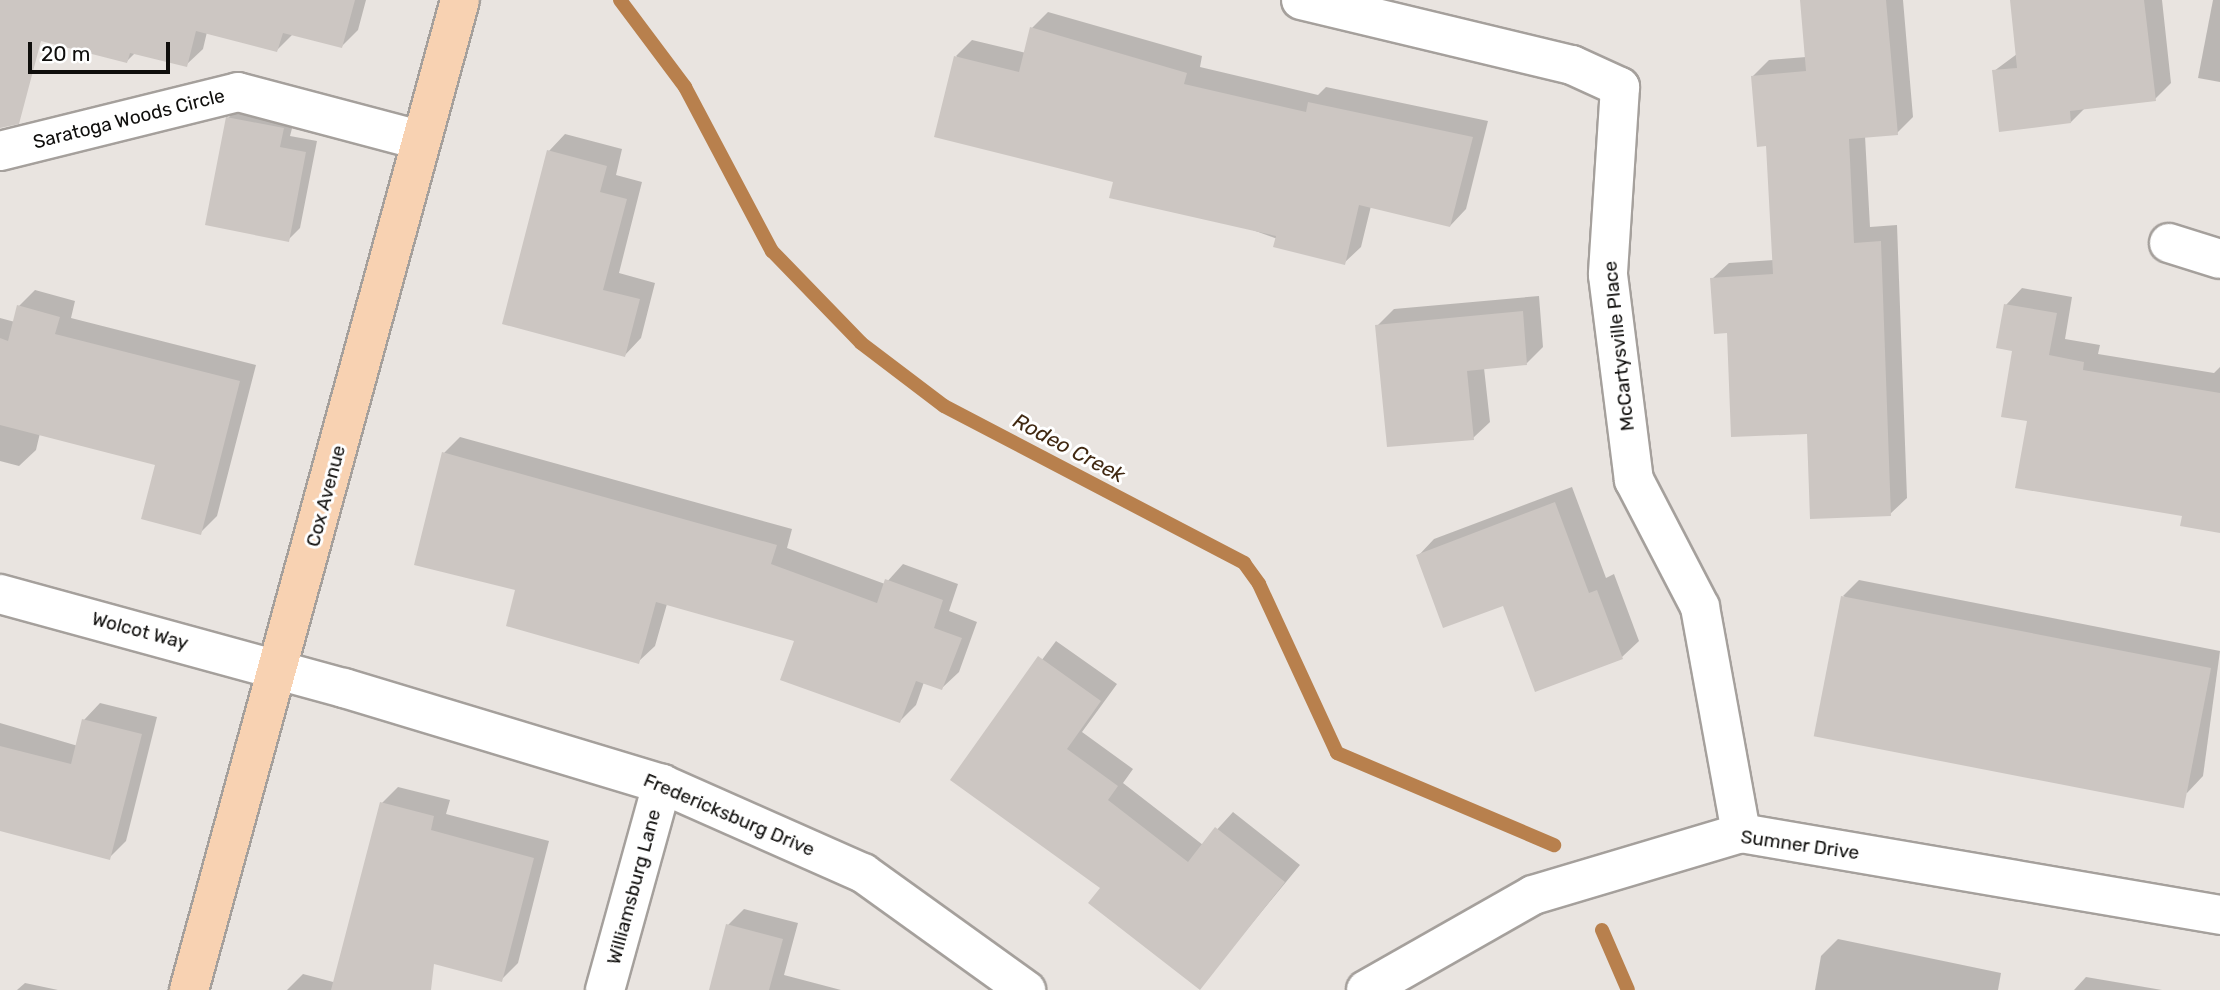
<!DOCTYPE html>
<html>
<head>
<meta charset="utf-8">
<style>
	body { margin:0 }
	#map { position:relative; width:2220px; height:990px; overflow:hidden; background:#e9e4e0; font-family:Rubik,sans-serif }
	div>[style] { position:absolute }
	.shadow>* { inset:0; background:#0003 }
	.stream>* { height:14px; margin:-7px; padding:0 7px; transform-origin:7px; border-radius:7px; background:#b8804d }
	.building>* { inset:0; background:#ccc6c2; transform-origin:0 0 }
	.roads { filter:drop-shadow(2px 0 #a5a09c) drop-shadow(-2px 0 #a5a09c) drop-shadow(0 2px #a5a09c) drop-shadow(0 -2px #a5a09c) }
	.minor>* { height:38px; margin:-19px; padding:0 19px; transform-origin:19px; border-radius:19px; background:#fff }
	.major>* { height:38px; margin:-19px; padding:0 19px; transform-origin:19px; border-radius:19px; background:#f8d2b2 }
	span { translate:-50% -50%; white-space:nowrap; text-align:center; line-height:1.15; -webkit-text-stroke:6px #fff; paint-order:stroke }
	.street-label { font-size:19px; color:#0f0e0c }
	.water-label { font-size:21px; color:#412912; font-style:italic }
	.scale { position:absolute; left:28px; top:42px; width:142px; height:32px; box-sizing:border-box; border:4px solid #0f0e0c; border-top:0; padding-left:9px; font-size:21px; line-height:24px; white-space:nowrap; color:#0f0e0c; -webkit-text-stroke:5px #fff; paint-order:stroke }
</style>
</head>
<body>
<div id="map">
	<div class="shadow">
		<div style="clip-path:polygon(0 0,366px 0,358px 30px,342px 46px,293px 34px,277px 50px,207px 32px,203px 49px,186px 65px,136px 52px,127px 61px,28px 33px,0 93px)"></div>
		<div style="clip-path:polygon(1802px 0,1903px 0,1913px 117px,1897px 133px,1865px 136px,1870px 227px,1897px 225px,1907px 498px,1890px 514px,1809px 432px,1729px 331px,1712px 279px,1729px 263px,1774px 260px,1768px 144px,1753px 76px,1769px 60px,1806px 57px)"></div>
		<div style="clip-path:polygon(2011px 0,2162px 0,2171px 83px,2155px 99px,2085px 108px,2071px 122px,1994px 71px,2017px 54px)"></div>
		<div style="clip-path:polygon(2213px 0,2220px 0,2220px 82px,2198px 78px)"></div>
		<div style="clip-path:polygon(1048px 12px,1202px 56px,1200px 67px,1318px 95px,1326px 87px,1488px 121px,1466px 209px,1450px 226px,1371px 206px,1361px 247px,1344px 263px,1115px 180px,956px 56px,972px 40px,1026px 53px,1032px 28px)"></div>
		<div style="clip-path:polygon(239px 107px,295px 117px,290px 136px,317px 141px,300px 228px,288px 240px,228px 118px)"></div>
		<div style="clip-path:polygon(565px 134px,622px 149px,616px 175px,642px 182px,619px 273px,655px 283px,641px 338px,625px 355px,549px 151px)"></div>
		<div style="clip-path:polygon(2022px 288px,2072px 297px,2065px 339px,2100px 345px,2098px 354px,2214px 373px,2220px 367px,2220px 532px,2029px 419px,2006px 305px)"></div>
		<div style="clip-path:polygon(35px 290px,75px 301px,71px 318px,256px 365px,217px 516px,200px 533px,157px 463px,40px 433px,36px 450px,19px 466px,0 461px,0 318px,15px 322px,19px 306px)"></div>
		<div style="clip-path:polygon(1539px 296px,1543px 347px,1527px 363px,1484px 368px,1490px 422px,1473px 438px,1377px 326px,1394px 309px)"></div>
		<div style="clip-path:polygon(460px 437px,792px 529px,787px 548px,885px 584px,903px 564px,958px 584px,949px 611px,977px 622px,959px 672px,942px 688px,924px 682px,916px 705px,900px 721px,796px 640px,667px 604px,655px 646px,638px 662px,518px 589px,444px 453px)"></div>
		<div style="clip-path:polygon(1572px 487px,1606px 578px,1614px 574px,1639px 641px,1622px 657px,1536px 690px,1504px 603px,1418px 556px,1434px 539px)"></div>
		<div style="clip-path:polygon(1859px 580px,2220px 651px,2203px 776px,2187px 793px,1843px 596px)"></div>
		<div style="clip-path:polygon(1056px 641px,1117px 684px,1082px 732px,1133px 769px,1123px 783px,1203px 845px,1233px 812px,1300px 865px,1199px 988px,1102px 888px,953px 779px)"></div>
		<div style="clip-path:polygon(100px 703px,157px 717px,126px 841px,109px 858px,0 829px,0 723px,78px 746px,84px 720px)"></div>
		<div style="clip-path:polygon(398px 787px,450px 800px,446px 814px,549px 841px,518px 963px,501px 980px,382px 803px)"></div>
		<div style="clip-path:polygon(744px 909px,798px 923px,784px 975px,841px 990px,711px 990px,728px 925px)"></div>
		<div style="clip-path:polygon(1838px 939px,2001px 973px,1998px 990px,1815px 990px,1821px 956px)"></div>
		<div style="clip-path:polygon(303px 974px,356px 988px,355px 990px,287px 990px)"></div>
		<div style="clip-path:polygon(2086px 977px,2162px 990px,2074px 990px)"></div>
		<div style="clip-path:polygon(25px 983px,58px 990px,17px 990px)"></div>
	</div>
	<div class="stream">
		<div style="left:620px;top:0;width:109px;rotate:53.2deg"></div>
		<div style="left:685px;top:87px;width:186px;rotate:62.1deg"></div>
		<div style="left:772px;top:251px;width:128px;rotate:45.9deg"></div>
		<div style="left:861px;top:343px;width:104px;rotate:37.2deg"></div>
		<div style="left:944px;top:406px;width:339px;rotate:27.6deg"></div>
		<div style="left:1244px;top:563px;width:26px;rotate:54deg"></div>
		<div style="left:1259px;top:584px;width:186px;rotate:65.2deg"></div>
		<div style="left:1337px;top:753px;width:236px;rotate:23deg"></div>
		<div style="left:1602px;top:930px;width:65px;rotate:66.6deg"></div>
	</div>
	<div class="building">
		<div style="clip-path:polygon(0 0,355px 0,342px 48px,283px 33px,277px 52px,196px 31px,187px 67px,130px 53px,127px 63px,41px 41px,19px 124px,0 128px)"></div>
		<div style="clip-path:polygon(1800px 0,1886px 0,1898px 135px,1849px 139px,1854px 243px,1881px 241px,1891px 516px,1810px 519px,1807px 434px,1731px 437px,1727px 333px,1714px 334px,1710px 278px,1773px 274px,1766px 146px,1757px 147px,1751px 76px,1806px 71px)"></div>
		<div style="clip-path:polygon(2010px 0,2144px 0,2156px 101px,2070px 111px,2071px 123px,1999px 132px,1992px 70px,2017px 68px)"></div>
		<div style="clip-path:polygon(1030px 27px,1187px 73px,1184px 84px,1306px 112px,1308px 102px,1473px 137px,1450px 227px,1359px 205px,1345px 265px,1273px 247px,1276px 236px,1109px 198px,1113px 182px,934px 137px,954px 56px,1019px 72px)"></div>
		<div style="clip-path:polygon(226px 117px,284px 128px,280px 147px,306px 152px,289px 242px,205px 225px)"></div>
		<div style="clip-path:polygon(547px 150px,607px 166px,600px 192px,627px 199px,603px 290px,640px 299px,625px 357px,502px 324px)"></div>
		<div style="clip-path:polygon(2004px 304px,2057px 313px,2049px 355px,2084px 362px,2083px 370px,2220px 393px,2220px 533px,2180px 526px,2182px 516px,2015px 488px,2027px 421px,2001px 417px,2012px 351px,1996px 348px)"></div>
		<div style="clip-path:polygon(17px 305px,60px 317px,55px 334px,240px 381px,201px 535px,141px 519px,155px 465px,0 425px,0 338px,8px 341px)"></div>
		<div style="clip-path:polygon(1523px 311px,1527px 365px,1467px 371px,1474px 440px,1387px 447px,1375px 325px)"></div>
		<div style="clip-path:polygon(442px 452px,777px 545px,771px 564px,877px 603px,885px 579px,943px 600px,934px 628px,962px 638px,942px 690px,916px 681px,900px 723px,780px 680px,794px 641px,656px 602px,639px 664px,506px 626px,515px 590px,414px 565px)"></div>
		<div style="clip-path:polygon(1555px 502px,1589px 593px,1597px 590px,1623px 659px,1535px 692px,1503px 606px,1443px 628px,1416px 555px)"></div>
		<div style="left:1841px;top:596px;width:377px;height:143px;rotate:11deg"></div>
		<div style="clip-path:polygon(1038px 656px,1101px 701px,1067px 749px,1118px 786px,1108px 800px,1188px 862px,1215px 827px,1285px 882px,1200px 990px,1088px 903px,1100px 888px,950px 780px)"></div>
		<div style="clip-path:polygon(82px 719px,142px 734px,110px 860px,0 831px,0 746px,71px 764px)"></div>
		<div style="clip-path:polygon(380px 802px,434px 816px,431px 830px,534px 858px,502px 982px,434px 964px,431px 990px,331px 990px)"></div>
		<div style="clip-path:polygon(726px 924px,783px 939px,769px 990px,709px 990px)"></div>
	</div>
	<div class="roads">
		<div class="minor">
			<div style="left:1301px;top:0;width:279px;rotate:13.5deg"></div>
			<div style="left:1572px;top:65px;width:53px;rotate:24.6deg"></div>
			<div style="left:1620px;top:87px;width:188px;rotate:93.7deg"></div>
			<div style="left:1608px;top:275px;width:207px;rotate:82.8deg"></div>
			<div style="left:1634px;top:480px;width:143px;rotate:62.5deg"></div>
			<div style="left:1700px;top:607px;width:230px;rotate:79.7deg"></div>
			<div style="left:0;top:151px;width:245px;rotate:-13.9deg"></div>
			<div style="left:238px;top:92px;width:188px;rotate:14.8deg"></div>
			<div style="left:2169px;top:243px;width:53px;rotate:17.4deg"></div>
			<div style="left:0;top:594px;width:357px;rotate:15.3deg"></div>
			<div style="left:344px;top:688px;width:332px;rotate:16.8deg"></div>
			<div style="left:662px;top:784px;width:220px;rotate:23.9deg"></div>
			<div style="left:863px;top:873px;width:201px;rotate:35.7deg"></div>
			<div style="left:605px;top:990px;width:214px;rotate:-74.5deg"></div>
			<div style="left:1366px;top:990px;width:192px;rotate:-29.6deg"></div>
			<div style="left:1533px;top:895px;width:217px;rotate:-16.6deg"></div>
			<div style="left:1741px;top:833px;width:486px;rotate:9.7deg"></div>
		</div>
		<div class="major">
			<div style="left:189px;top:990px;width:1026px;rotate:-74.69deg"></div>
		</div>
	</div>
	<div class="street-label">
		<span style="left:129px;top:119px;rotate:-14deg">Saratoga Woods Circle</span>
		<span style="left:1619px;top:346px;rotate:-96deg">McCartysville Place</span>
		<span style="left:326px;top:496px;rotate:-75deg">Cox Avenue</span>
		<span style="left:140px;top:631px;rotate:15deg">Wolcot Way</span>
		<span style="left:729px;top:815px;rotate:23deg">Fredericksburg Drive</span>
		<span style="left:1800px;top:845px;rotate:8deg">Sumner Drive</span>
		<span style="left:634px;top:887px;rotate:-75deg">Williamsburg Lane</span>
	</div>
	<div class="water-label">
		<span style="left:1069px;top:448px;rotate:28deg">Rodeo Creek</span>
	</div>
	<div class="scale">20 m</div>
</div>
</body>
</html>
